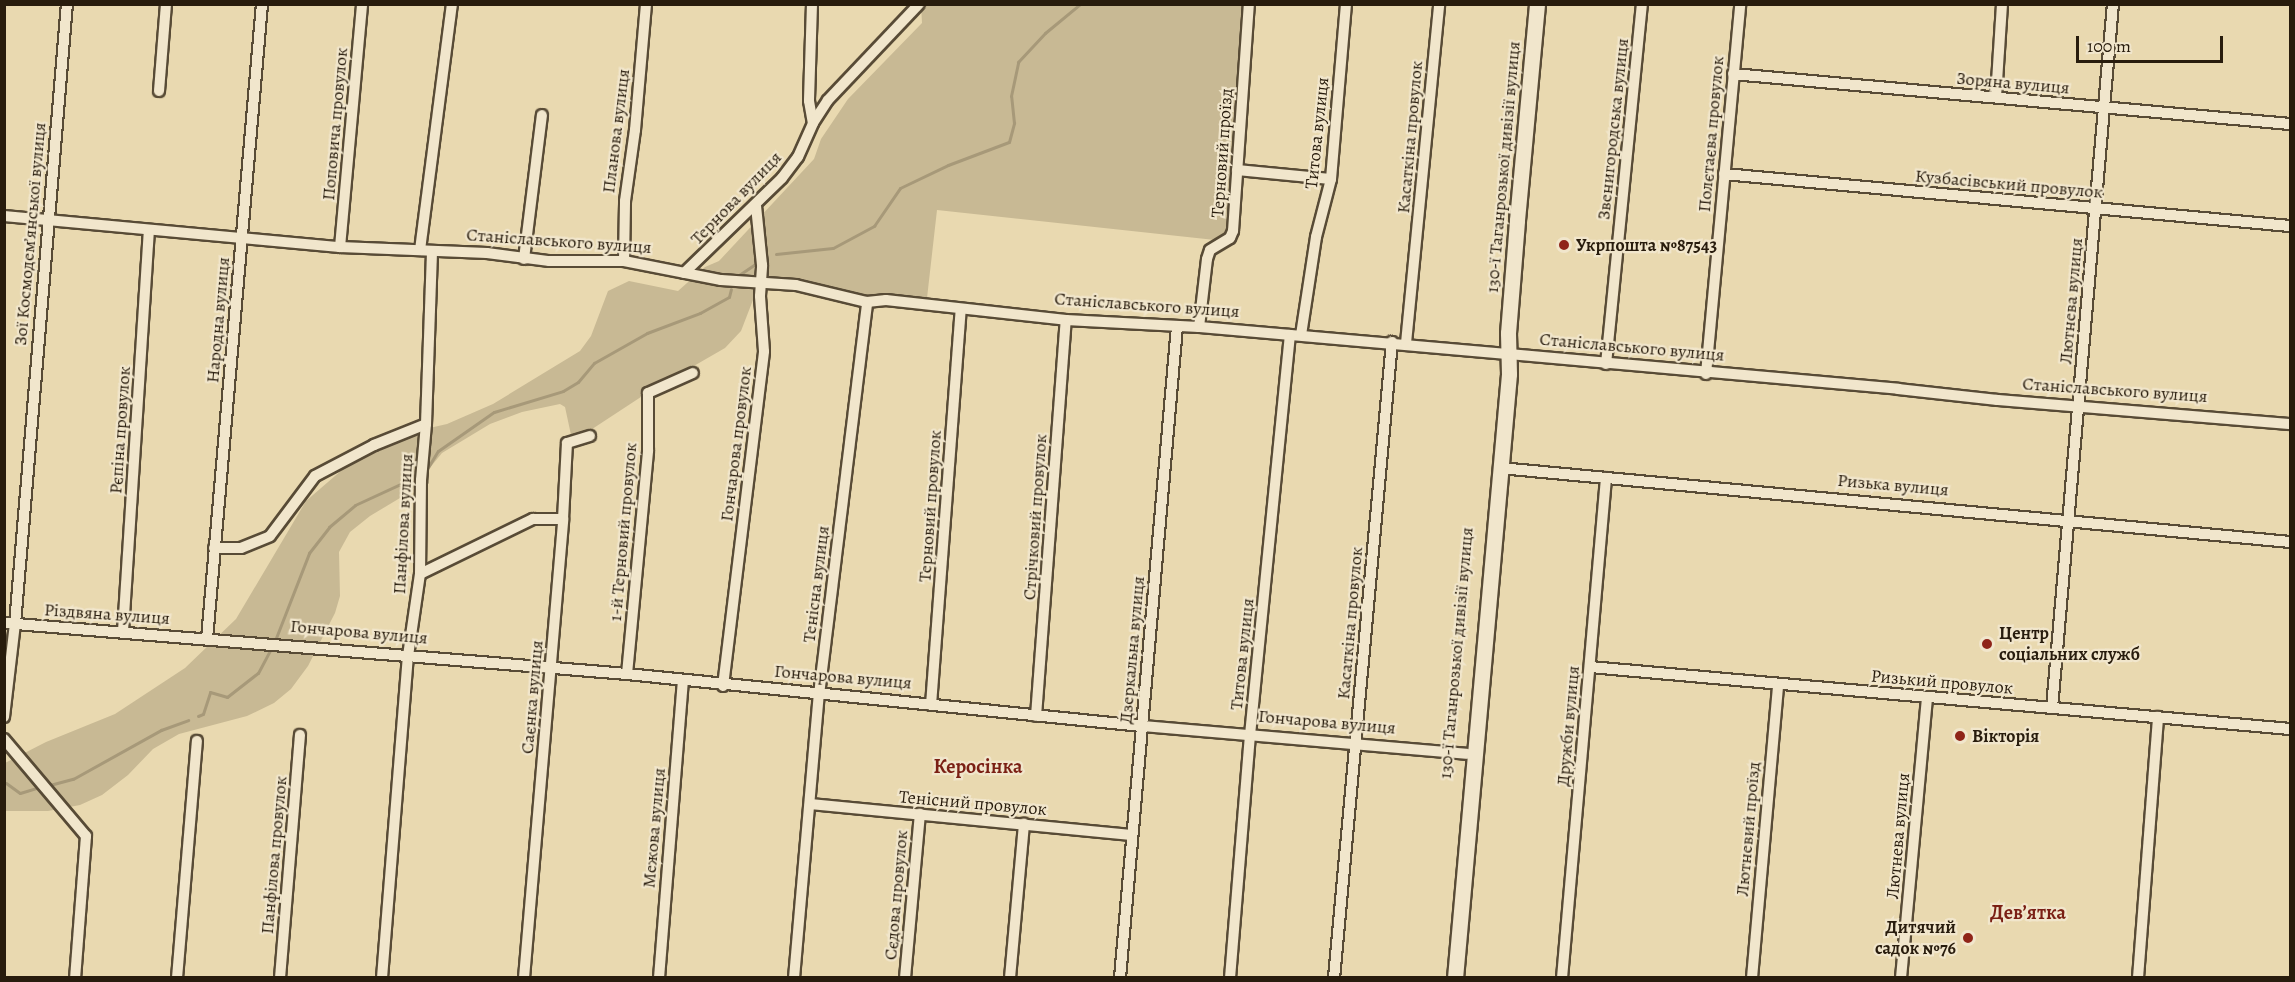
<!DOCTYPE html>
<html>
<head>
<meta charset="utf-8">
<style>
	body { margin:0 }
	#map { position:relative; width:2295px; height:982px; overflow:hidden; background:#e9d9b0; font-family:Alegreya,serif }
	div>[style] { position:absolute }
	.green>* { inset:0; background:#c8b994 }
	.stream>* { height:3px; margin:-1.5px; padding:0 1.5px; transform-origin:1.5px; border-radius:1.5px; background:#a79979 }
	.roads { filter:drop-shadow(2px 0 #584b36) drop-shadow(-2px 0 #584b36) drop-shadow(0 2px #584b36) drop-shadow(0 -2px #584b36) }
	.street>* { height:10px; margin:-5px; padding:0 5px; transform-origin:5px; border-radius:5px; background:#f1e6cc }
	.secondary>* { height:15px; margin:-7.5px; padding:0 7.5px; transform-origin:7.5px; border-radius:7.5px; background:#f1e6cc }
	.dots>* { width:16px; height:16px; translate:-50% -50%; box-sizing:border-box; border:3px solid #f1e6cc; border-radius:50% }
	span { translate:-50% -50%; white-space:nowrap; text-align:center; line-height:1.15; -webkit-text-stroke:4.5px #f1e6cc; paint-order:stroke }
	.street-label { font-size:18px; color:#281c0d }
	.poi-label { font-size:18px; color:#281c0d; font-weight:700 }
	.left { translate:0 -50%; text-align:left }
	.right { translate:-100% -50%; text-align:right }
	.neighbourhood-label { font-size:20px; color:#7a1f14; font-weight:700 }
	.frame { position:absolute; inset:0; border:6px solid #281c0d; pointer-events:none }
	.scale { position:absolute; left:2076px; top:36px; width:147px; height:27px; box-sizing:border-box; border:3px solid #281c0d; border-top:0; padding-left:8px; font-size:18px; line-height:21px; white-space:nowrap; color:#281c0d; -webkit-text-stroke:4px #f1e6cc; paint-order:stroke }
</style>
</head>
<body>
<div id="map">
	<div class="green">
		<div style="clip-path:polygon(921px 5px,1244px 5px,1226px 233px,1215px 240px,937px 210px,926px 307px,770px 280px,758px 287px,741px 331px,725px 348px,647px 393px,580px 437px,571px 435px,565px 407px,560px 404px,522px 412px,490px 424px,442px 453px,410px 492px,370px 516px,350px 532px,339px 552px,340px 596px,335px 613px,308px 666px,291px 689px,274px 703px,247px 716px,179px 734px,153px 749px,128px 775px,102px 795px,80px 805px,48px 811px,5px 811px,5px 763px,46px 742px,115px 714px,185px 668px,236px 619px,306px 501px,350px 463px,412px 432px,447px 424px,493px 404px,580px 351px,591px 336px,608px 291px,629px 281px,678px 291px,705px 267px,719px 261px,814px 159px,821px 139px,848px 99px,922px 23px)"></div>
	</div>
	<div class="stream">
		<div style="left:776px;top:254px;width:57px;rotate:-6deg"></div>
		<div style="left:833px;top:248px;width:47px;rotate:-28.2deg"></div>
		<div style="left:874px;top:226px;width:46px;rotate:-55.6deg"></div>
		<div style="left:900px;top:188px;width:53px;rotate:-25.6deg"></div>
		<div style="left:948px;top:165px;width:65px;rotate:-20.7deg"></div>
		<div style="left:1009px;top:142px;width:20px;rotate:-75deg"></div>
		<div style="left:1014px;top:123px;width:27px;rotate:-96deg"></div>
		<div style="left:1011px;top:96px;width:35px;rotate:-78deg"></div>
		<div style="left:1018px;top:62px;width:40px;rotate:-47deg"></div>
		<div style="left:1045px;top:33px;width:45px;rotate:-39.6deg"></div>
		<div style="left:736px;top:277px;width:25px;rotate:-34deg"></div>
		<div style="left:427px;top:482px;width:13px;rotate:-90deg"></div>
		<div style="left:427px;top:469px;width:21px;rotate:-59deg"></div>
		<div style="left:438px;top:451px;width:68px;rotate:-34.9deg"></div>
		<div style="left:494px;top:412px;width:72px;rotate:-16.9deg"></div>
		<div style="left:563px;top:391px;width:17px;rotate:-31deg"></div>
		<div style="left:578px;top:382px;width:25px;rotate:-50deg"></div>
		<div style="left:594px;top:363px;width:61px;rotate:-29.5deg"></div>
		<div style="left:647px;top:333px;width:57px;rotate:-20.7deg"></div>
		<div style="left:700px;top:313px;width:33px;rotate:-29deg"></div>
		<div style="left:729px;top:297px;width:8px;rotate:-76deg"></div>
		<div style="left:274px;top:643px;width:97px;rotate:-68.7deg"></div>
		<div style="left:309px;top:553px;width:33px;rotate:-52deg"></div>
		<div style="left:329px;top:527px;width:34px;rotate:-40deg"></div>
		<div style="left:355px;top:505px;width:57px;rotate:-24.8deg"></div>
		<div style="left:407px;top:481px;width:6px;rotate:9deg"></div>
		<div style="left:198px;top:716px;width:5px;rotate:-22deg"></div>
		<div style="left:203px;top:714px;width:23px;rotate:-72deg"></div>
		<div style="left:210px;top:692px;width:18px;rotate:16deg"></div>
		<div style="left:227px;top:697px;width:39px;rotate:-38deg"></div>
		<div style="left:258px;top:673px;width:27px;rotate:-62deg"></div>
		<div style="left:6px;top:783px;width:17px;rotate:36deg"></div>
		<div style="left:20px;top:793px;width:21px;rotate:-17deg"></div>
		<div style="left:46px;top:786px;width:28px;rotate:-15deg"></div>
		<div style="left:73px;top:779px;width:101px;rotate:-29.1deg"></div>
		<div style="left:161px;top:730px;width:29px;rotate:-20deg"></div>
	</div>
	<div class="roads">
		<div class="street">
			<div style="left:812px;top:4px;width:97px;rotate:91.8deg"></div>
			<div style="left:809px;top:101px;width:22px;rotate:80deg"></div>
			<div style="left:1733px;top:74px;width:559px;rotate:5.13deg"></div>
			<div style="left:159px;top:91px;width:87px;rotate:-85.4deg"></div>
			<div style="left:1996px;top:97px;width:93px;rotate:-86.3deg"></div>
			<div style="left:1237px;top:170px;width:94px;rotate:5.5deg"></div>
			<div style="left:1724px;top:174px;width:568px;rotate:5.25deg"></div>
			<div style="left:4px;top:216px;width:337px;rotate:5.3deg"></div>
			<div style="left:340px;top:247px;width:147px;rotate:2.3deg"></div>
			<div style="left:487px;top:253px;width:63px;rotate:7.4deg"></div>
			<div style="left:549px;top:261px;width:75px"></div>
			<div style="left:624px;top:261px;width:99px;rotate:11.1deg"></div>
			<div style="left:721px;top:280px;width:75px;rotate:3.8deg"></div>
			<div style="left:796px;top:285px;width:73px;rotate:13.5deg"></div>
			<div style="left:867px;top:302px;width:19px;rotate:-6deg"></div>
			<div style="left:886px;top:300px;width:181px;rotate:6.3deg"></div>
			<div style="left:1066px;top:320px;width:133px;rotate:3deg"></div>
			<div style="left:1199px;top:327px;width:307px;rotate:5deg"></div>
			<div style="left:340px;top:247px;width:244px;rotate:-84.8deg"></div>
			<div style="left:420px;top:250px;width:248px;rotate:-82.6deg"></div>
			<div style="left:524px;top:259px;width:145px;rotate:-82.9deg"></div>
			<div style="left:624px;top:261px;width:60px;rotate:-89deg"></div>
			<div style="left:625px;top:201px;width:72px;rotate:-82deg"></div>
			<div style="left:635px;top:130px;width:126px;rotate:-85deg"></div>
			<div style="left:684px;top:273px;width:136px;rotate:-44.1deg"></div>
			<div style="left:782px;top:178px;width:26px;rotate:-53deg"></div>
			<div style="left:798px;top:157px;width:37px;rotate:-66deg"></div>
			<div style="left:813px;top:123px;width:27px;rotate:-57deg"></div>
			<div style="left:828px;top:100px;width:132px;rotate:-46.5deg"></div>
			<div style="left:1199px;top:327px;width:68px;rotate:-83.3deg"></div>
			<div style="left:1207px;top:259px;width:9px;rotate:-72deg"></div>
			<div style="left:1210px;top:250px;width:23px;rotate:-31deg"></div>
			<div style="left:1230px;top:238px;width:8px;rotate:-67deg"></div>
			<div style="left:1233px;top:231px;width:228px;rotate:-86deg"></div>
			<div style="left:1301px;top:335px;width:99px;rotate:-81.3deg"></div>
			<div style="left:1316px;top:237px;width:60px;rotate:-75.5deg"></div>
			<div style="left:1331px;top:179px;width:176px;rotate:-85.1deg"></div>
			<div style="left:1406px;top:343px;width:341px;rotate:-84.4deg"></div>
			<div style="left:1509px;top:354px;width:391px;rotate:5.1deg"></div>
			<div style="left:1898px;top:389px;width:100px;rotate:6.3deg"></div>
			<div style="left:1997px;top:400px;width:294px;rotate:4.7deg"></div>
			<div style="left:1606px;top:364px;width:362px;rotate:-84.3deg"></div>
			<div style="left:1706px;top:374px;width:372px;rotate:-84.7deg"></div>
			<div style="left:1500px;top:468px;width:793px;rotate:5.35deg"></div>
			<div style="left:214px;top:548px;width:27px"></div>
			<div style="left:241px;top:548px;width:31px;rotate:-22deg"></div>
			<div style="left:270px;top:536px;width:75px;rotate:-53.1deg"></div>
			<div style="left:315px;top:476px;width:67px;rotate:-27.7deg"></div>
			<div style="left:374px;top:445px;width:56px;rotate:-22deg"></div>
			<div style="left:420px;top:574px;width:126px;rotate:-26deg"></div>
			<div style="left:533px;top:519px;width:30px"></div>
			<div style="left:4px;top:623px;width:625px;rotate:4.68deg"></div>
			<div style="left:627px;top:674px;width:518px;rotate:5.77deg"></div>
			<div style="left:1142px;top:726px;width:326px;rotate:4.9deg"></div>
			<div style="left:123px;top:631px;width:401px;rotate:-86.3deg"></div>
			<div style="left:207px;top:639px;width:637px;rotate:-85.05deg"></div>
			<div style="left:1590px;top:667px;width:703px;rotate:5.06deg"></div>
			<div style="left:627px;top:674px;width:225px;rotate:-84.6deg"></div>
			<div style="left:648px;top:450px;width:57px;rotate:-90deg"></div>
			<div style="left:648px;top:393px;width:49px;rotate:-24deg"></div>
			<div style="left:723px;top:686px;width:337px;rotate:-83deg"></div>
			<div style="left:764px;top:351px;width:55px;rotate:-94.2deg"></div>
			<div style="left:760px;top:296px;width:31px;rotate:-86deg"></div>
			<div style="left:762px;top:265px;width:59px;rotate:-95.8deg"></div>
			<div style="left:931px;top:705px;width:397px;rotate:-85.7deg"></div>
			<div style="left:2052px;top:708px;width:707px;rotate:-85.05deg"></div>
			<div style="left:1036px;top:716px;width:397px;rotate:-85.7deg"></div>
			<div style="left:4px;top:717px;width:94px;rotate:-83.3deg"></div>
			<div style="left:15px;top:624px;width:622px;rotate:-85.21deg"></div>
			<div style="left:4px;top:739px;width:127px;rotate:49.8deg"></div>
			<div style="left:86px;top:836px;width:142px;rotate:94.4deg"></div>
			<div style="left:810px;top:804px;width:323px;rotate:5.5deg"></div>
			<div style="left:177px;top:978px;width:238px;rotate:-85.2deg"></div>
			<div style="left:280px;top:978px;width:244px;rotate:-85.3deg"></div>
			<div style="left:382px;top:978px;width:323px;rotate:-85.4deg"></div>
			<div style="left:408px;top:656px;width:83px;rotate:-81.7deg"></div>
			<div style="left:420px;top:574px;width:94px;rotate:-89.4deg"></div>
			<div style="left:421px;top:480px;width:56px;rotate:-84.9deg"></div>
			<div style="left:426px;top:424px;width:173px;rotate:-88deg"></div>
			<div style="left:524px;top:978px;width:461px;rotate:-85.1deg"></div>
			<div style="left:563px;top:519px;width:76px;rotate:-87deg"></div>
			<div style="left:567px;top:443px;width:24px;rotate:-17deg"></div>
			<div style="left:659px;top:978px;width:297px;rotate:-85.4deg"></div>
			<div style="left:794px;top:978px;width:284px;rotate:-85deg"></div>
			<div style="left:819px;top:695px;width:396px;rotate:-83deg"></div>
			<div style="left:905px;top:978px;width:165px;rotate:-84.8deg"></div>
			<div style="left:1010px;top:978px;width:155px;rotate:-84.8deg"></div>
			<div style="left:1120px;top:978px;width:654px;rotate:-85deg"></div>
			<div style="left:1230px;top:978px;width:244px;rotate:-85.3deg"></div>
			<div style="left:1250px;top:735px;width:402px;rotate:-84.3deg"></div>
			<div style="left:1334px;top:978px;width:639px;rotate:-84.79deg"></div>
			<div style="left:1562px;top:978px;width:502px;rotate:-84.97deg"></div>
			<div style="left:1752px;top:978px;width:295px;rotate:-84.9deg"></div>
			<div style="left:1901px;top:978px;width:282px;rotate:-84.7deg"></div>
			<div style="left:2138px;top:978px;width:262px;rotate:-85.6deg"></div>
		</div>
		<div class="secondary">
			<div style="left:1455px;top:978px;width:606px;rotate:-84.89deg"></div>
			<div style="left:1509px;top:374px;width:41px;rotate:-91.4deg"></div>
			<div style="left:1508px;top:333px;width:113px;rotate:-85.4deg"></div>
			<div style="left:1517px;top:220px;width:217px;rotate:-84.7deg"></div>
		</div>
	</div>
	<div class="dots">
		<div style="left:1564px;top:245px;background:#8f2418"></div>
		<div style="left:1987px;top:644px;background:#8f2418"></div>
		<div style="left:1960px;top:736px;background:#8f2418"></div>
		<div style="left:1968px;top:938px;background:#8f2418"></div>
	</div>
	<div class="street-label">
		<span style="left:2013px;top:83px;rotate:5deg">Зоряна вулиця</span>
		<span style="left:335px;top:124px;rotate:-85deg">Поповича провулок</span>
		<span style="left:1613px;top:129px;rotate:-84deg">Звенигородська вулиця</span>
		<span style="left:616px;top:131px;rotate:-83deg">Планова вулиця</span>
		<span style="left:1317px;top:133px;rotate:-84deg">Титова вулиця</span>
		<span style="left:1711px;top:134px;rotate:-85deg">Полєтаєва провулок</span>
		<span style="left:1410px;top:137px;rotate:-85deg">Касаткіна провулок</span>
		<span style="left:1222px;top:153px;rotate:-86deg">Терновий проїзд</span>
		<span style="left:1503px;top:167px;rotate:-85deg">130-ї Таганрозької дивізії вулиця</span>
		<span style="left:2009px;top:184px;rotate:5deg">Кузбасівський провулок</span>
		<span style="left:736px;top:198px;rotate:-46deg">Тернова вулиця</span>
		<span style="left:30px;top:234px;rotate:-85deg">Зої Космодем’янської вулиця</span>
		<span style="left:559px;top:241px;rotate:4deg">Станіславського вулиця</span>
		<span style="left:2071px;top:301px;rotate:-85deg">Лютнева вулиця</span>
		<span style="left:1147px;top:305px;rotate:4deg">Станіславського вулиця</span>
		<span style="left:218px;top:320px;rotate:-85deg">Народна вулиця</span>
		<span style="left:1632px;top:347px;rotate:5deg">Станіславського вулиця</span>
		<span style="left:2115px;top:390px;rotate:4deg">Станіславського вулиця</span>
		<span style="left:120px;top:430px;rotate:-86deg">Рєпіна провулок</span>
		<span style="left:736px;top:444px;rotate:-83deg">Гончарова провулок</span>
		<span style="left:1893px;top:485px;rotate:5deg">Ризька вулиця</span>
		<span style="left:930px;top:506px;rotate:-86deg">Терновий провулок</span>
		<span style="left:1035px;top:517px;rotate:-86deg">Стрічковий провулок</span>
		<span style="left:403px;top:524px;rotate:-87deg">Панфілова вулиця</span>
		<span style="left:623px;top:532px;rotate:-85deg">1-й Терновий провулок</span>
		<span style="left:816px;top:584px;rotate:-83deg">Тенісна вулиця</span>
		<span style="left:107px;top:614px;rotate:4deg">Різдвяна вулиця</span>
		<span style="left:1350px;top:623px;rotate:-85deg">Касаткіна провулок</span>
		<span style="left:359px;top:632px;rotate:5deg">Гончарова вулиця</span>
		<span style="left:1132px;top:650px;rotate:-85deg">Дзеркальна вулиця</span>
		<span style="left:1456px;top:653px;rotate:-85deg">130-ї Таганрозької дивізії вулиця</span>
		<span style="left:1242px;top:654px;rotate:-84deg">Титова вулиця</span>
		<span style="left:843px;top:677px;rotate:5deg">Гончарова вулиця</span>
		<span style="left:1942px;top:682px;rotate:5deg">Ризький провулок</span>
		<span style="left:532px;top:697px;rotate:-85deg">Саєнка вулиця</span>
		<span style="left:1327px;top:722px;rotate:5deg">Гончарова вулиця</span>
		<span style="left:1568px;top:726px;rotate:-85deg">Дружби вулиця</span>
		<span style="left:973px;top:803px;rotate:5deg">Тенісний провулок</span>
		<span style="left:654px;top:828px;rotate:-85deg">Межова вулиця</span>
		<span style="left:1748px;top:829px;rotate:-85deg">Лютневий проїзд</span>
		<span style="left:1898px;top:836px;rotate:-85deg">Лютнева вулиця</span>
		<span style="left:274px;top:855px;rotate:-85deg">Панфілова провулок</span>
		<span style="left:896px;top:895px;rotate:-85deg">Сєдова провулок</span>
	</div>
	<div class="poi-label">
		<span class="left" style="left:1576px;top:245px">Укрпошта №87543</span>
		<span class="left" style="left:1999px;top:644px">Центр<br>соціальних служб</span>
		<span class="left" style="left:1972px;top:736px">Вікторія</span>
		<span class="right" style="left:1956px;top:938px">Дитячий<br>садок №76</span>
	</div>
	<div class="neighbourhood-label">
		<span style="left:978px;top:766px">Керосінка</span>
		<span style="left:2028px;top:912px">Дев’ятка</span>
	</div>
	<div class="frame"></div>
	<div class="scale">100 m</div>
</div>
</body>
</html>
